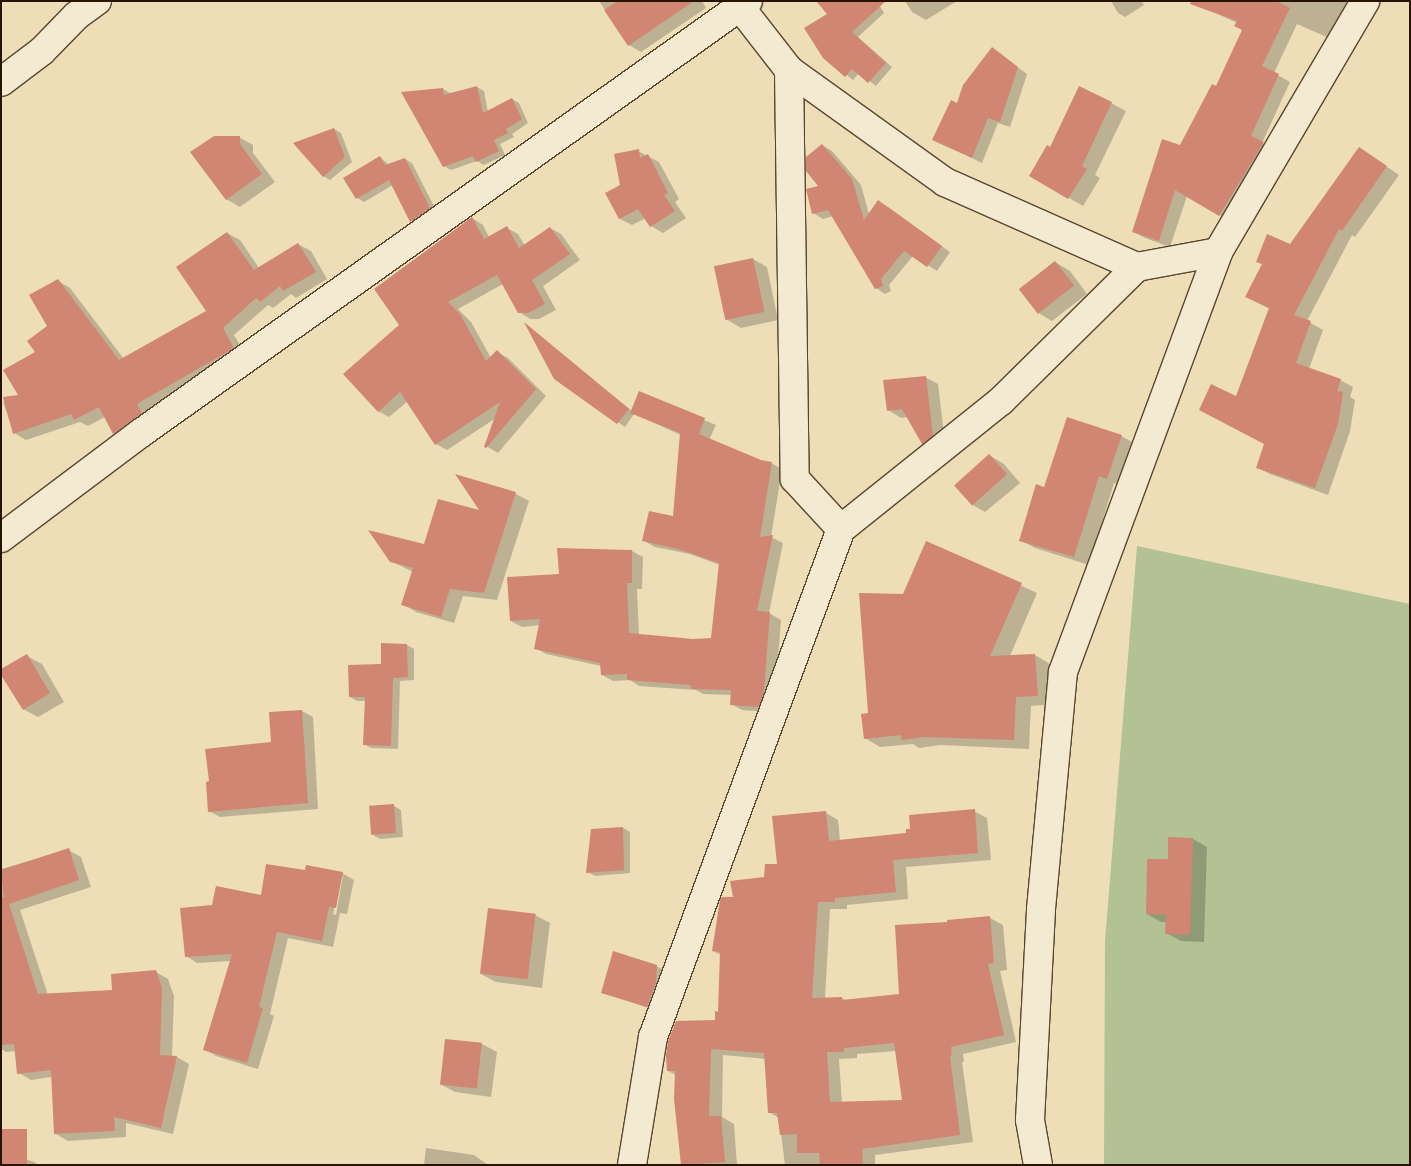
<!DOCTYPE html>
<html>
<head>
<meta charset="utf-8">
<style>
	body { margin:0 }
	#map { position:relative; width:1411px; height:1166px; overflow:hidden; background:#eddeb8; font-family:"IM FELL French Canon",serif }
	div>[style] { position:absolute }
	.green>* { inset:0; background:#b2c294 }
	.shadow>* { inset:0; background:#0003 }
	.building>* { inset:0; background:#d08672; transform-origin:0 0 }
	.roads { filter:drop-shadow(1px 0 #59462e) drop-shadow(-1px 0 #59462e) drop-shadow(0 1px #59462e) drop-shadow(0 -1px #59462e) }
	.minor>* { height:28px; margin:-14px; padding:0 14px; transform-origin:14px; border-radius:14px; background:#f3ead1 }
	.tertiary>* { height:28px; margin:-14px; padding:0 14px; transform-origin:14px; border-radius:14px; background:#f3ead1 }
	span { translate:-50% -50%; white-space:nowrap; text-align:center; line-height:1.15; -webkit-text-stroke:4px #f3ead1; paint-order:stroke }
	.frame { position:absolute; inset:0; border:2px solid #281300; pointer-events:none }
</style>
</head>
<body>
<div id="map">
	<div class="green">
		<div style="clip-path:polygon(1137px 546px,1410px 604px,1410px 1165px,1104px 1165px,1105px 941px)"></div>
	</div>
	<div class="shadow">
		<div style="clip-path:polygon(599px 1px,702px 1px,706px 8px,641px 52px,629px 45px)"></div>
		<div style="clip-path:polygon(877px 1px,884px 13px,858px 37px,892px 67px,876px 86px,859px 73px,853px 80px,824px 57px,829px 14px)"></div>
		<div style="clip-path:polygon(905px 1px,957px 1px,926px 20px,912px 12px)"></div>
		<div style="clip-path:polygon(1111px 1px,1141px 1px,1144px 5px,1125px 17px,1118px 13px)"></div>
		<div style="clip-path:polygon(1212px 1px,1358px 1px,1338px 42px,1297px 24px,1274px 73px,1290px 82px,1262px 143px,1275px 150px,1232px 222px,1187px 196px,1170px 247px,1145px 238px,1134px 232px,1217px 88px,1243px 30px,1237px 23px,1209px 10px)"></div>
		<div style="clip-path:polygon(992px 49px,1027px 74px,1010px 127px,998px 123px,982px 163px,933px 139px,958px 105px)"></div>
		<div style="clip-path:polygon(477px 87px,484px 91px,488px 112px,512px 99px,519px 103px,528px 123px,512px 134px,514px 137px,500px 144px,505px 155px,484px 165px,477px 161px,451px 170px,444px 166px,443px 89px,450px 93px)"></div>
		<div style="clip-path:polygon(1111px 103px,1126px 111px,1095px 175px,1100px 178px,1083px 206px,1031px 176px,1050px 148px)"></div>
		<div style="clip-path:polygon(334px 129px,341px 133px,352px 162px,330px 180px,323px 176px)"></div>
		<div style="clip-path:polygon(239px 137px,253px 145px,253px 153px,275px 182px,240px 207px,226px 199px)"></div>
		<div style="clip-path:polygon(822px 145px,832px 151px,861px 185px,869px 214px,888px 207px,950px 252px,937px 271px,913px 256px,889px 285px,891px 291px,885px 294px,876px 288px,833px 216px,823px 219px,813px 213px,820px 186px)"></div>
		<div style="clip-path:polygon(1359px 148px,1399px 175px,1355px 237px,1352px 235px,1307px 321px,1323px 330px,1309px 369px,1340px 380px,1353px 387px,1350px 397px,1355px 400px,1350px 431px,1328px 495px,1270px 474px,1257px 467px,1265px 444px,1237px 398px,1270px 309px,1247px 297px,1291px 245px)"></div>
		<div style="clip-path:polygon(638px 151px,659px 162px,679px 199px,675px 202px,686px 218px,663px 233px,651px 226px,646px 218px,632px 225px,620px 219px,606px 194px,622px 186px)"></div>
		<div style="clip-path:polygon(380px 157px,389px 165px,405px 159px,412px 163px,437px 212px,418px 225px,411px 221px,393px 185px,364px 202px,357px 198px)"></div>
		<div style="clip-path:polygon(472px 218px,483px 225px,489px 237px,507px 228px,518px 234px,525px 246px,550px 228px,561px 234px,580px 260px,543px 286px,556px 310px,539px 319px,530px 319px,519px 312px,503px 284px,458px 309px,471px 322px,491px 358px,497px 352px,508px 358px,546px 396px,498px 453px,486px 446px,496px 418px,447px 450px,436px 444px,408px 401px,389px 417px,378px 411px,400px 325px)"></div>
		<div style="clip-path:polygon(227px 233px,240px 240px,259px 268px,298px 244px,311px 251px,327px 279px,296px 298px,291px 294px,273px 308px,268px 305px,234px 335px,246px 355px,126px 441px,114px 433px,105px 417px,88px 426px,80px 422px,26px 440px,14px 433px,3px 402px,20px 396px,48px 326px,58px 281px,70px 288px,124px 359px,208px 311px)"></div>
		<div style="clip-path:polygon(753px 259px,767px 267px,778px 320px,741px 328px,726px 319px)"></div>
		<div style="clip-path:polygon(1055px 262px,1070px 271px,1087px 294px,1052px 321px,1037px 312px)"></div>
		<div style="clip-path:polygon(525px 324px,632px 411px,639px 393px,716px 425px,709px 440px,761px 461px,771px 463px,782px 469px,771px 537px,783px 543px,769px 613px,781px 620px,775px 697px,769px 712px,742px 710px,731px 704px,732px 695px,703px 694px,696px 690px,639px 686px,630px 680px,613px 681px,602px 675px,601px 666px,546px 654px,535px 648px,540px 625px,522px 627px,511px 621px,561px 575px,558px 549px,632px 551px,643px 557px,642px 589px,637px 589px,639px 635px,693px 640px,712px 639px,720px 565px,690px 554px,655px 547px,644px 541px,674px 517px,681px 435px,634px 414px,625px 427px,555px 378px)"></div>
		<div style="clip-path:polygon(925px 377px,938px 384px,945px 443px,936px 451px,923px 443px,908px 417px,901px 418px,888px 410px)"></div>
		<div style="clip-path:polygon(1121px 436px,1136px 444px,1122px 486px,1114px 483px,1089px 565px,1035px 548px,1020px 540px,1045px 488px)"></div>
		<div style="clip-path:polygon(989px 455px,1004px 464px,1020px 483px,985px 512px,971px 504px)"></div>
		<div style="clip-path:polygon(458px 476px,516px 494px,529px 501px,497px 600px,463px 596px,454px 623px,416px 612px,403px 604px,413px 572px,391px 561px,425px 546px,482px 513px)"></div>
		<div style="clip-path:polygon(927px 542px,1037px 593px,1010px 656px,1035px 655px,1050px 664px,1053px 704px,1031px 706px,1029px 749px,940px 745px,919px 748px,913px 744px,880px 747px,865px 738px,903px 596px)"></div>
		<div style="clip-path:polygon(407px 645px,414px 649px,414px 680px,400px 681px,398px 749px,371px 748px,364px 744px,366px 701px,357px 701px,350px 697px,382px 665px)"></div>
		<div style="clip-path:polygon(27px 656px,42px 664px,64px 702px,38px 717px,23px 709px)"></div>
		<div style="clip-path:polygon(302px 711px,313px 717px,318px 809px,220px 817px,209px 811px)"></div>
		<div style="clip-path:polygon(394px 806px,401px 810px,403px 837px,380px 839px,373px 835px)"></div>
		<div style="clip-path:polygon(evenodd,974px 811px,987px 818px,991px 860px,906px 867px,908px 899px,847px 905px,847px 909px,830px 909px,825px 999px,842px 998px,847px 1001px,900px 995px,949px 924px,990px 918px,1003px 925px,1007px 970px,1000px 971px,1016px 1042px,963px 1054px,964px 1062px,962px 1062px,973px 1142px,875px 1155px,875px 1165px,785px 1165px,779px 1118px,769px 1112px,766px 1059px,723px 1055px,722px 1117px,734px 1124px,737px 1165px,683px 1165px,676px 1075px,668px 1071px,716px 1021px,720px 1013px,721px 955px,713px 951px,734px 899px,765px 878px,826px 813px,838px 820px,840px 841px,907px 834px,974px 811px,896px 1051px,903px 1101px,842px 1103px,839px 1059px,857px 1058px,857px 1054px,896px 1051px)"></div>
		<div style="clip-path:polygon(623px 828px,630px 832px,630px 873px,595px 876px,588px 872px)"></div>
		<div style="clip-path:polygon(1193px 839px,1207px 847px,1204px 942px,1181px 941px,1166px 933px,1167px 922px,1161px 922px,1147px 914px,1169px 861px)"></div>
		<div style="clip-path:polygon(68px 850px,81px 857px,91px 887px,20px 910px,48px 995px,113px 991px,156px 972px,168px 979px,174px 996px,172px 1057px,177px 1057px,189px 1064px,173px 1134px,126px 1123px,126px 1137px,68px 1141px,56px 1134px,52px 1077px,31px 1080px,19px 1073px,16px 1051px,6px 1052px,1px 1049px,1px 869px)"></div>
		<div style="clip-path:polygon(evenodd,306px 871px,342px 873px,354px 880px,347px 914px,340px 913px,333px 947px,288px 938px,270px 1014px,274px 1016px,258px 1069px,216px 1056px,205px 1049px,232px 961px,197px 963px,186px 956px,213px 906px,262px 897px,306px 871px,341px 875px,343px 875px,336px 915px,333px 914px,341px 875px)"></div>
		<div style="clip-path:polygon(535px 915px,550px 923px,542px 988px,496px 982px,481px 974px)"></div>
		<div style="clip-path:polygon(656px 966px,664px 970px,654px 1010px,602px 992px)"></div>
		<div style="clip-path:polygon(446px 1040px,482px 1044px,497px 1052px,491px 1097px,455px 1092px,440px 1084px)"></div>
		<div style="clip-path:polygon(426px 1148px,474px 1155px,488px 1165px,424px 1165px)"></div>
		<div style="clip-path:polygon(1px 1150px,34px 1162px,39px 1165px,1px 1165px)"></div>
	</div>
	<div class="building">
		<div style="clip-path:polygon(618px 1px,694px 1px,628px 46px,604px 10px)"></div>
		<div style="clip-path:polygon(816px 1px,886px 1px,852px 32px,886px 63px,868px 83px,852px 69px,845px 77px,823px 58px,804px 28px,827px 14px)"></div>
		<div style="clip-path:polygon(1191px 1px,1276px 1px,1290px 8px,1262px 66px,1279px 74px,1251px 136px,1264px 142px,1219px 216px,1175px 190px,1159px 241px,1132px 232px,1162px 139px,1180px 145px,1212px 84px,1216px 86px,1242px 30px,1234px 26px,1237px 21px,1190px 4px)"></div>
		<div style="clip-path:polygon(992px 47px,1018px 67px,1000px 122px,988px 118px,972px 158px,932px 140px,951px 100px,957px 103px,963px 85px)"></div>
		<div style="clip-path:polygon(477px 86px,483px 113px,512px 98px,522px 119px,506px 129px,508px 133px,494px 140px,499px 151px,476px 162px,473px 156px,443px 167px,401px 92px,443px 88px,444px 95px)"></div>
		<div style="clip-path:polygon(1079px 86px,1112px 102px,1082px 166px,1087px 169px,1068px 199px,1029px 176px,1047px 145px,1050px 147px)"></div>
		<div style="clip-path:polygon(334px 128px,345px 157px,323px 177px,293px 143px)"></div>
		<div style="clip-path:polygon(214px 136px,240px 136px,240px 144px,262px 174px,226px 200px,190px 152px)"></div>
		<div style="clip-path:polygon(822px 144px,852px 179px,864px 220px,878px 200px,942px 246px,927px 267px,904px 251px,881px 279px,883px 286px,875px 289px,828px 210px,812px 214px,806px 189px,818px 186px,806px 171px,806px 157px)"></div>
		<div style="clip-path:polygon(1359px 147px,1387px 166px,1342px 231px,1339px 229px,1294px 315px,1311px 321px,1296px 363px,1341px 379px,1337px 391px,1343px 392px,1338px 424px,1315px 488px,1256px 468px,1264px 444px,1199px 410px,1211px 384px,1236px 396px,1269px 308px,1245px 297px,1262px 264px,1256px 262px,1267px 234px,1290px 244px)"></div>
		<div style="clip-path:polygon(639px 149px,640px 158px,648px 154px,668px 193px,664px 195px,675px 211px,650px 227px,638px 209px,619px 219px,605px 193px,620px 185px,614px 154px)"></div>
		<div style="clip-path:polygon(380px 156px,385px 165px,405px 158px,430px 208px,410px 222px,389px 180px,356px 199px,343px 178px)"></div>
		<div style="clip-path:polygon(472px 217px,484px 239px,507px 226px,519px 248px,550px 227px,570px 254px,532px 280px,545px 304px,528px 313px,518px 313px,497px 275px,448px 302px,460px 314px,486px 361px,497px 350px,536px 389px,486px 448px,484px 447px,500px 402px,435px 445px,400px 392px,378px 412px,343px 374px,399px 325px,374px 289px)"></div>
		<div style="clip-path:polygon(227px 232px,254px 270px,298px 243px,316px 272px,283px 291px,280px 286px,260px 302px,256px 298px,223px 328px,234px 348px,137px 404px,142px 413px,113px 434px,99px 407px,74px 420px,71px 414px,13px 434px,3px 397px,18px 395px,3px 370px,35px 352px,27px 341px,47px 326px,29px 295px,58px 279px,119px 360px,206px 311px,176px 267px)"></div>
		<div style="left:753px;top:258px;width:55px;height:40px;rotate:78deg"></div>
		<div style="left:1055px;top:261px;width:31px;height:46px;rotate:52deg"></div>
		<div style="clip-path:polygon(524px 322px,629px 409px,617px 424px,554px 379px)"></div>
		<div style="clip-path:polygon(926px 376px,933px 436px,922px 444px,902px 409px,887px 411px,883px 380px)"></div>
		<div style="clip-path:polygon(639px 391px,705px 418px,699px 434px,761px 460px,772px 462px,760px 537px,773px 535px,757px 611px,770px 612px,764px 691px,759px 707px,730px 705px,731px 690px,691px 689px,691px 685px,627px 680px,627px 674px,601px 675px,600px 663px,534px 649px,540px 619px,510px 621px,507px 577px,559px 574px,557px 548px,632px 550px,632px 583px,627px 583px,629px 633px,693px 639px,711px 638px,719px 563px,678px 549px,642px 541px,649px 511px,673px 516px,680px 433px,630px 413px)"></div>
		<div style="clip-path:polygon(1067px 417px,1122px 435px,1107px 479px,1099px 476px,1074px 557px,1019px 541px,1036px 484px,1044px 487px)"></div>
		<div style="left:989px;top:454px;width:27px;height:47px;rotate:48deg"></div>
		<div style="clip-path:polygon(455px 474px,516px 492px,484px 593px,450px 589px,441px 617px,401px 605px,413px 568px,390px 562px,368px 530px,424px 544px,438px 499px,479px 510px)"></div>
		<div style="clip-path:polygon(926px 541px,1022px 583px,990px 656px,1035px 654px,1038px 696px,1016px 697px,1014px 740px,924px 737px,902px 740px,901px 735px,864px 739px,861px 714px,868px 713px,859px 593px,903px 594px)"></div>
		<div style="clip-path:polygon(381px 643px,407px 644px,408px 677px,393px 678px,391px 746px,363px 745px,365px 697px,349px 697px,348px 665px,381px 664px)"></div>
		<div style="clip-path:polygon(27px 654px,50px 693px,23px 710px,1px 675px,1px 669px)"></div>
		<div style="clip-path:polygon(302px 710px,308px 803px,208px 812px,206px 782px,209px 781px,205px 749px,271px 742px,269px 712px)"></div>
		<div style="left:394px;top:804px;width:29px;height:25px;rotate:86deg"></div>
		<div style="clip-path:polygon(evenodd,975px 809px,978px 853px,893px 860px,896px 892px,835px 898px,835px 902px,818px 902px,812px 998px,842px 997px,842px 1000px,899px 994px,895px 925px,947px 922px,947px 920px,990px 916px,994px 963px,988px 964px,1004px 1035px,951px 1047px,952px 1055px,950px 1056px,960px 1135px,862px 1149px,863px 1165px,820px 1165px,819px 1153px,797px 1153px,797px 1134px,780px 1135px,777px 1113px,768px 1113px,764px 1053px,711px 1049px,709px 1116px,721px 1116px,725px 1162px,681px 1165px,674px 1099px,675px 1071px,667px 1071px,666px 1056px,668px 1041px,676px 1021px,715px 1020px,715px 1011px,718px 1012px,720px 952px,712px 951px,720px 900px,722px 897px,733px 897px,730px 881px,764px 877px,765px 864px,777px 864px,772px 816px,826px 811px,829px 841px,906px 833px,906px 829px,910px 829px,909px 815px,975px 809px,894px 1043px,902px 1100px,830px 1102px,827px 1052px,844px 1052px,844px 1048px,894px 1043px)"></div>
		<div style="clip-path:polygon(623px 827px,624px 870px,586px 873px,591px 829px)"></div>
		<div style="clip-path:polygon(1168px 837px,1193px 838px,1190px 935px,1165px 934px,1166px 915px,1146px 914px,1147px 859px,1168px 859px)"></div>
		<div style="clip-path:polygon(69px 848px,79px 880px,9px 904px,38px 994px,112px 990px,111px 974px,156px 970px,162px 988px,160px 1055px,177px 1056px,161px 1128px,114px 1117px,115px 1131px,54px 1134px,51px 1070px,17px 1074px,14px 1044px,1px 1045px,1px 897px,4px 897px,1px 870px)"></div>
		<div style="clip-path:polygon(266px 864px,305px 870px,306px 865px,343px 872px,336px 908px,329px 907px,322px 941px,277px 932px,259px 1007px,263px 1008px,247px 1063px,203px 1050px,232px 954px,185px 957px,180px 908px,212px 905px,216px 886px,261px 895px)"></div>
		<div style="left:488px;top:908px;width:48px;height:66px;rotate:7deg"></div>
		<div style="clip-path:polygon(613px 951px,657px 965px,656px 983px,647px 1007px,601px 993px)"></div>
		<div style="left:445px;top:1039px;width:37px;height:46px;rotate:6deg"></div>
		<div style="left:1px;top:1129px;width:26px;height:36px"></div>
	</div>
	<div class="roads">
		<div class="minor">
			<div style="left:740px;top:7px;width:80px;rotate:52.1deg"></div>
			<div style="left:789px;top:70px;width:192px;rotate:35.7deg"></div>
			<div style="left:945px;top:182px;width:210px;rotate:23.9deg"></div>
			<div style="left:789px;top:70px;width:409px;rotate:89.2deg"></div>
			<div style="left:795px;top:479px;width:68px;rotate:47.4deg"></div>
			<div style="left:1px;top:82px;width:51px;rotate:-37.1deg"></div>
			<div style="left:42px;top:51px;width:49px;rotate:-45.8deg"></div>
			<div style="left:76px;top:16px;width:26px;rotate:-36deg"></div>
			<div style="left:632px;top:1165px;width:130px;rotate:-80.7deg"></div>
			<div style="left:653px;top:1037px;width:542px;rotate:-69.69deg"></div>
			<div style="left:841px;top:529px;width:205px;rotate:-38.7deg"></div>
			<div style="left:1001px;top:401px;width:191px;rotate:-44.6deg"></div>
			<div style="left:1137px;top:267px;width:82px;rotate:-10.5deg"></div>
			<div style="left:1038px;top:1165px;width:46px;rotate:-100.1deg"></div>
			<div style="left:1030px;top:1120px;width:211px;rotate:-87deg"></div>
			<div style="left:1041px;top:909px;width:238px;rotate:-84.7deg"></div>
			<div style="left:1063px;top:672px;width:448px;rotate:-69.7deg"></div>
			<div style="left:1218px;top:252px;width:291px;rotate:-59.6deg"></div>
		</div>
		<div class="tertiary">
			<div style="left:1px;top:538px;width:175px;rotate:-36.9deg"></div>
			<div style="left:141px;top:433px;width:745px;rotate:-35.44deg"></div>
		</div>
	</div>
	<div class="frame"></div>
</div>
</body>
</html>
